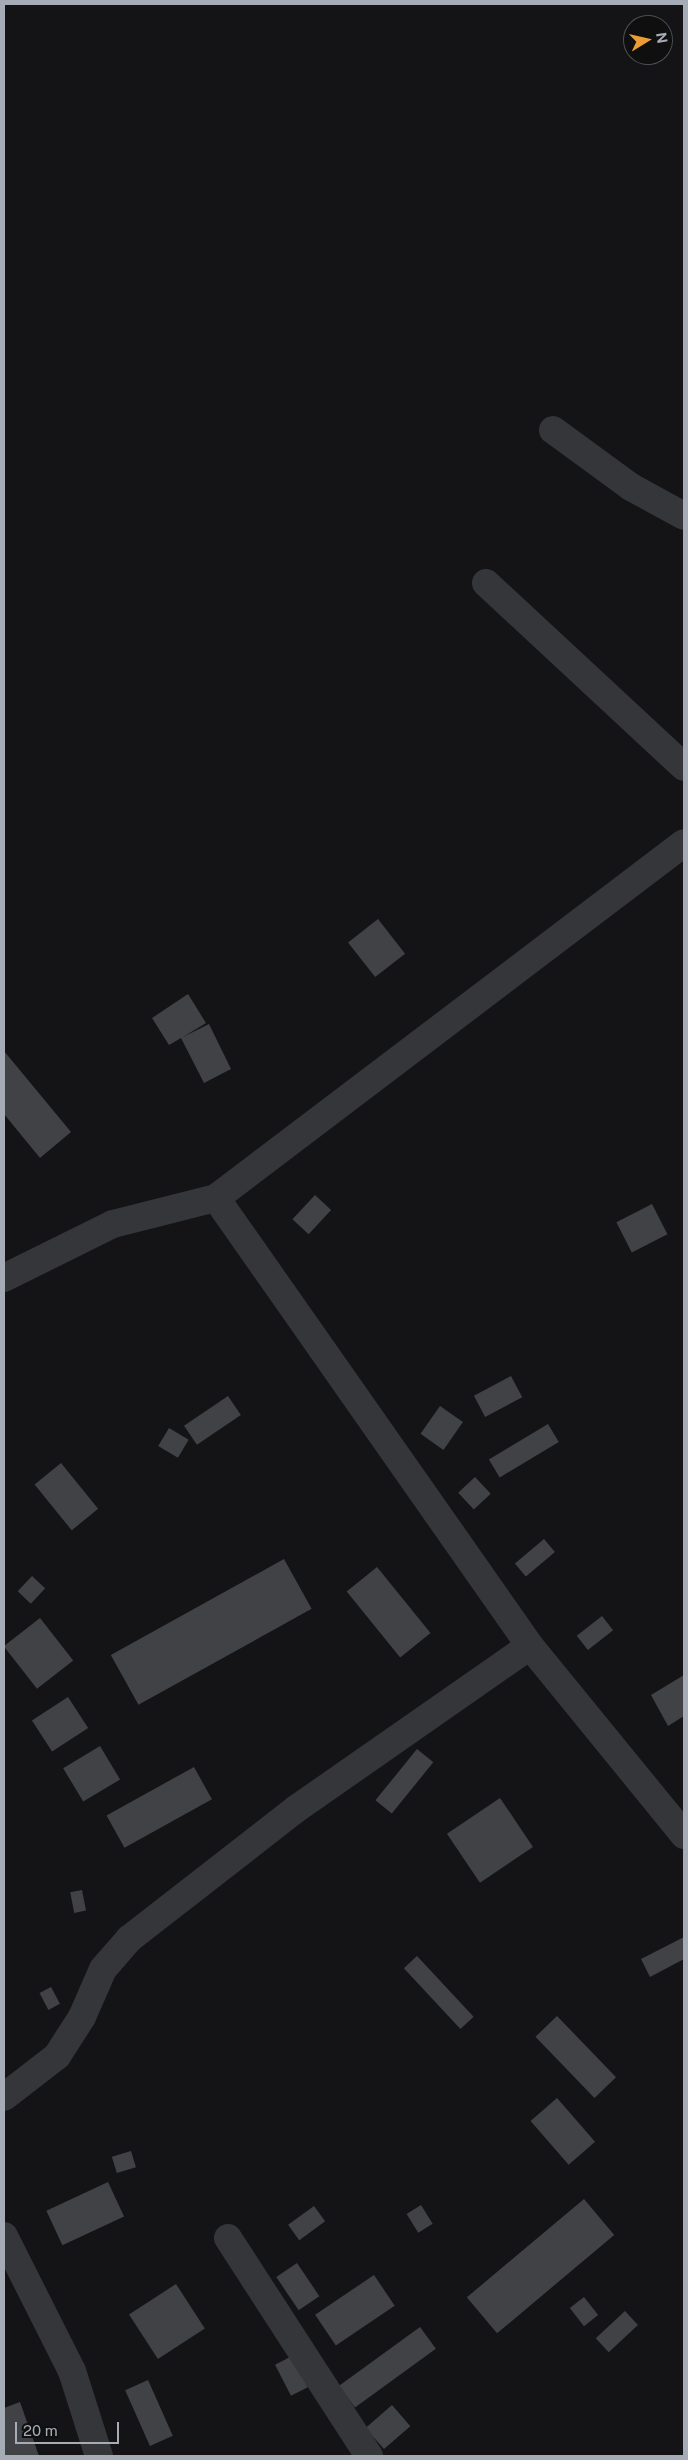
<!DOCTYPE html>
<html>
<head>
<meta charset="utf-8">
<style>
	body { margin:0 }
	#map { position:relative; width:688px; height:2460px; overflow:hidden; background:#141416; font-family:"Public Sans",sans-serif }
	div>[style] { position:absolute }
	.building>* { inset:0; background:#404246; transform-origin:0 0 }
	.minor>* { height:28px; margin:-14px; padding:0 14px; transform-origin:14px; border-radius:14px; background:#35363a }
	span { translate:-50% -50%; white-space:nowrap; text-align:center; line-height:1.15; -webkit-text-stroke:4px #0f0f10; paint-order:stroke }
	.frame { position:absolute; inset:0; border:5px solid #a6acb5; pointer-events:none }
	.north { position:absolute; left:623px; top:15px; width:50px; height:50px; box-sizing:border-box; background:#0f0f10; border:1px solid #4b4e52; border-radius:50%; rotate:81deg; font-size:14px; font-weight:700; line-height:20px; text-align:center; color:#a6acb5 }
	.north::after { content:''; display:block; margin:auto; width:18px; height:22px; background:#ed9b34; clip-path:polygon(50% 0,100% 100%,50% 72%,0 100%) }
	.scale { position:absolute; left:15px; top:2422px; width:104px; height:22px; box-sizing:border-box; border:2px solid #a6acb5; border-top:0; padding-left:6px; font-size:15px; line-height:18px; white-space:nowrap; color:#a6acb5; -webkit-text-stroke:4px #0f0f10; paint-order:stroke }
</style>
</head>
<body>
<div id="map">
	<div class="building">
		<div style="left:378px;top:919px;width:44px;height:38px;rotate:52deg"></div>
		<div style="clip-path:polygon(188px 994px,206px 1023px,183px 1037px,209px 1024px,231px 1069px,204px 1083px,181px 1038px,169px 1045px,152px 1018px)"></div>
		<div style="clip-path:polygon(4px 1051px,71px 1132px,40px 1158px,4px 1114px)"></div>
		<div style="left:315px;top:1195px;width:22px;height:33px;rotate:43deg"></div>
		<div style="left:652px;top:1204px;width:34px;height:40px;rotate:63deg"></div>
		<div style="left:511px;top:1376px;width:24px;height:42px;rotate:62deg"></div>
		<div style="left:228px;top:1396px;width:23px;height:53px;rotate:56deg"></div>
		<div style="left:440px;top:1406px;width:28px;height:34px;rotate:35deg"></div>
		<div style="left:548px;top:1424px;width:21px;height:69px;rotate:59deg"></div>
		<div style="left:169px;top:1428px;width:23px;height:21px;rotate:31deg"></div>
		<div style="left:61px;top:1463px;width:59px;height:34px;rotate:51deg"></div>
		<div style="left:475px;top:1477px;width:23px;height:23px;rotate:47deg"></div>
		<div style="left:544px;top:1539px;width:17px;height:38px;rotate:50deg"></div>
		<div style="left:284px;top:1559px;width:57px;height:198px;rotate:61deg"></div>
		<div style="left:377px;top:1567px;width:85px;height:39px;rotate:51deg"></div>
		<div style="left:32px;top:1576px;width:18px;height:21px;rotate:43deg"></div>
		<div style="left:602px;top:1616px;width:18px;height:32px;rotate:52deg"></div>
		<div style="left:40px;top:1618px;width:54px;height:46px;rotate:52deg"></div>
		<div style="clip-path:polygon(684px 1675px,684px 1716px,668px 1726px,651px 1695px)"></div>
		<div style="left:68px;top:1697px;width:37px;height:43px;rotate:57deg"></div>
		<div style="left:100px;top:1746px;width:39px;height:43px;rotate:59deg"></div>
		<div style="left:417px;top:1749px;width:21px;height:66px;rotate:39deg"></div>
		<div style="left:194px;top:1767px;width:37px;height:100px;rotate:61deg"></div>
		<div style="left:500px;top:1798px;width:59px;height:64px;rotate:56deg"></div>
		<div style="left:82px;top:1890px;width:21px;height:12px;rotate:79deg"></div>
		<div style="clip-path:polygon(684px 1937px,684px 1959px,650px 1977px,641px 1959px)"></div>
		<div style="left:417px;top:1956px;width:83px;height:18px;rotate:47deg"></div>
		<div style="left:51px;top:1987px;width:19px;height:13px;rotate:62deg"></div>
		<div style="left:557px;top:2016px;width:85px;height:30px;rotate:46deg"></div>
		<div style="left:557px;top:2098px;width:58px;height:35px;rotate:49deg"></div>
		<div style="left:131px;top:2151px;width:17px;height:20px;rotate:73deg"></div>
		<div style="left:108px;top:2182px;width:38px;height:68px;rotate:65deg"></div>
		<div style="left:584px;top:2199px;width:47px;height:153px;rotate:50deg"></div>
		<div style="left:421px;top:2205px;width:22px;height:17px;rotate:58deg"></div>
		<div style="left:314px;top:2206px;width:19px;height:32px;rotate:54deg"></div>
		<div style="left:297px;top:2263px;width:40px;height:25px;rotate:56deg"></div>
		<div style="left:374px;top:2275px;width:37px;height:71px;rotate:56deg"></div>
		<div style="left:176px;top:2284px;width:53px;height:56px;rotate:57deg"></div>
		<div style="left:584px;top:2297px;width:23px;height:18px;rotate:52deg"></div>
		<div style="left:625px;top:2311px;width:19px;height:40px;rotate:47deg"></div>
		<div style="left:420px;top:2327px;width:27px;height:100px;rotate:54deg"></div>
		<div style="left:292px;top:2356px;width:35px;height:19px;rotate:63deg"></div>
		<div style="left:148px;top:2380px;width:61px;height:25px;rotate:66deg"></div>
		<div style="clip-path:polygon(20px 2402px,39px 2456px,4px 2456px,4px 2408px)"></div>
		<div style="left:392px;top:2405px;width:28px;height:35px;rotate:49deg"></div>
	</div>
	<div class="minor">
		<div style="left:553px;top:430px;width:97px;rotate:36.2deg"></div>
		<div style="left:631px;top:487px;width:60px;rotate:28.7deg"></div>
		<div style="left:486px;top:583px;width:270px;rotate:42.9deg"></div>
		<div style="left:216px;top:1198px;width:547px;rotate:54.97deg"></div>
		<div style="left:530px;top:1646px;width:244px;rotate:50.8deg"></div>
		<div style="left:4px;top:1278px;width:122px;rotate:-26.4deg"></div>
		<div style="left:113px;top:1224px;width:106px;rotate:-14.2deg"></div>
		<div style="left:216px;top:1198px;width:587px;rotate:-37.18deg"></div>
		<div style="left:4px;top:2097px;width:67px;rotate:-37.7deg"></div>
		<div style="left:57px;top:2056px;width:46px;rotate:-57.3deg"></div>
		<div style="left:82px;top:2017px;width:52px;rotate:-66.4deg"></div>
		<div style="left:103px;top:1969px;width:40px;rotate:-49deg"></div>
		<div style="left:129px;top:1939px;width:212px;rotate:-37.9deg"></div>
		<div style="left:296px;top:1809px;width:285px;rotate:-34.9deg"></div>
		<div style="left:4px;top:2236px;width:151px;rotate:63.3deg"></div>
		<div style="left:72px;top:2371px;width:89px;rotate:72.4deg"></div>
		<div style="left:228px;top:2238px;width:260px;rotate:57.1deg"></div>
	</div>
	<div class="frame"></div>
	<div class="north">N</div>
	<div class="scale">20 m</div>
</div>
</body>
</html>
